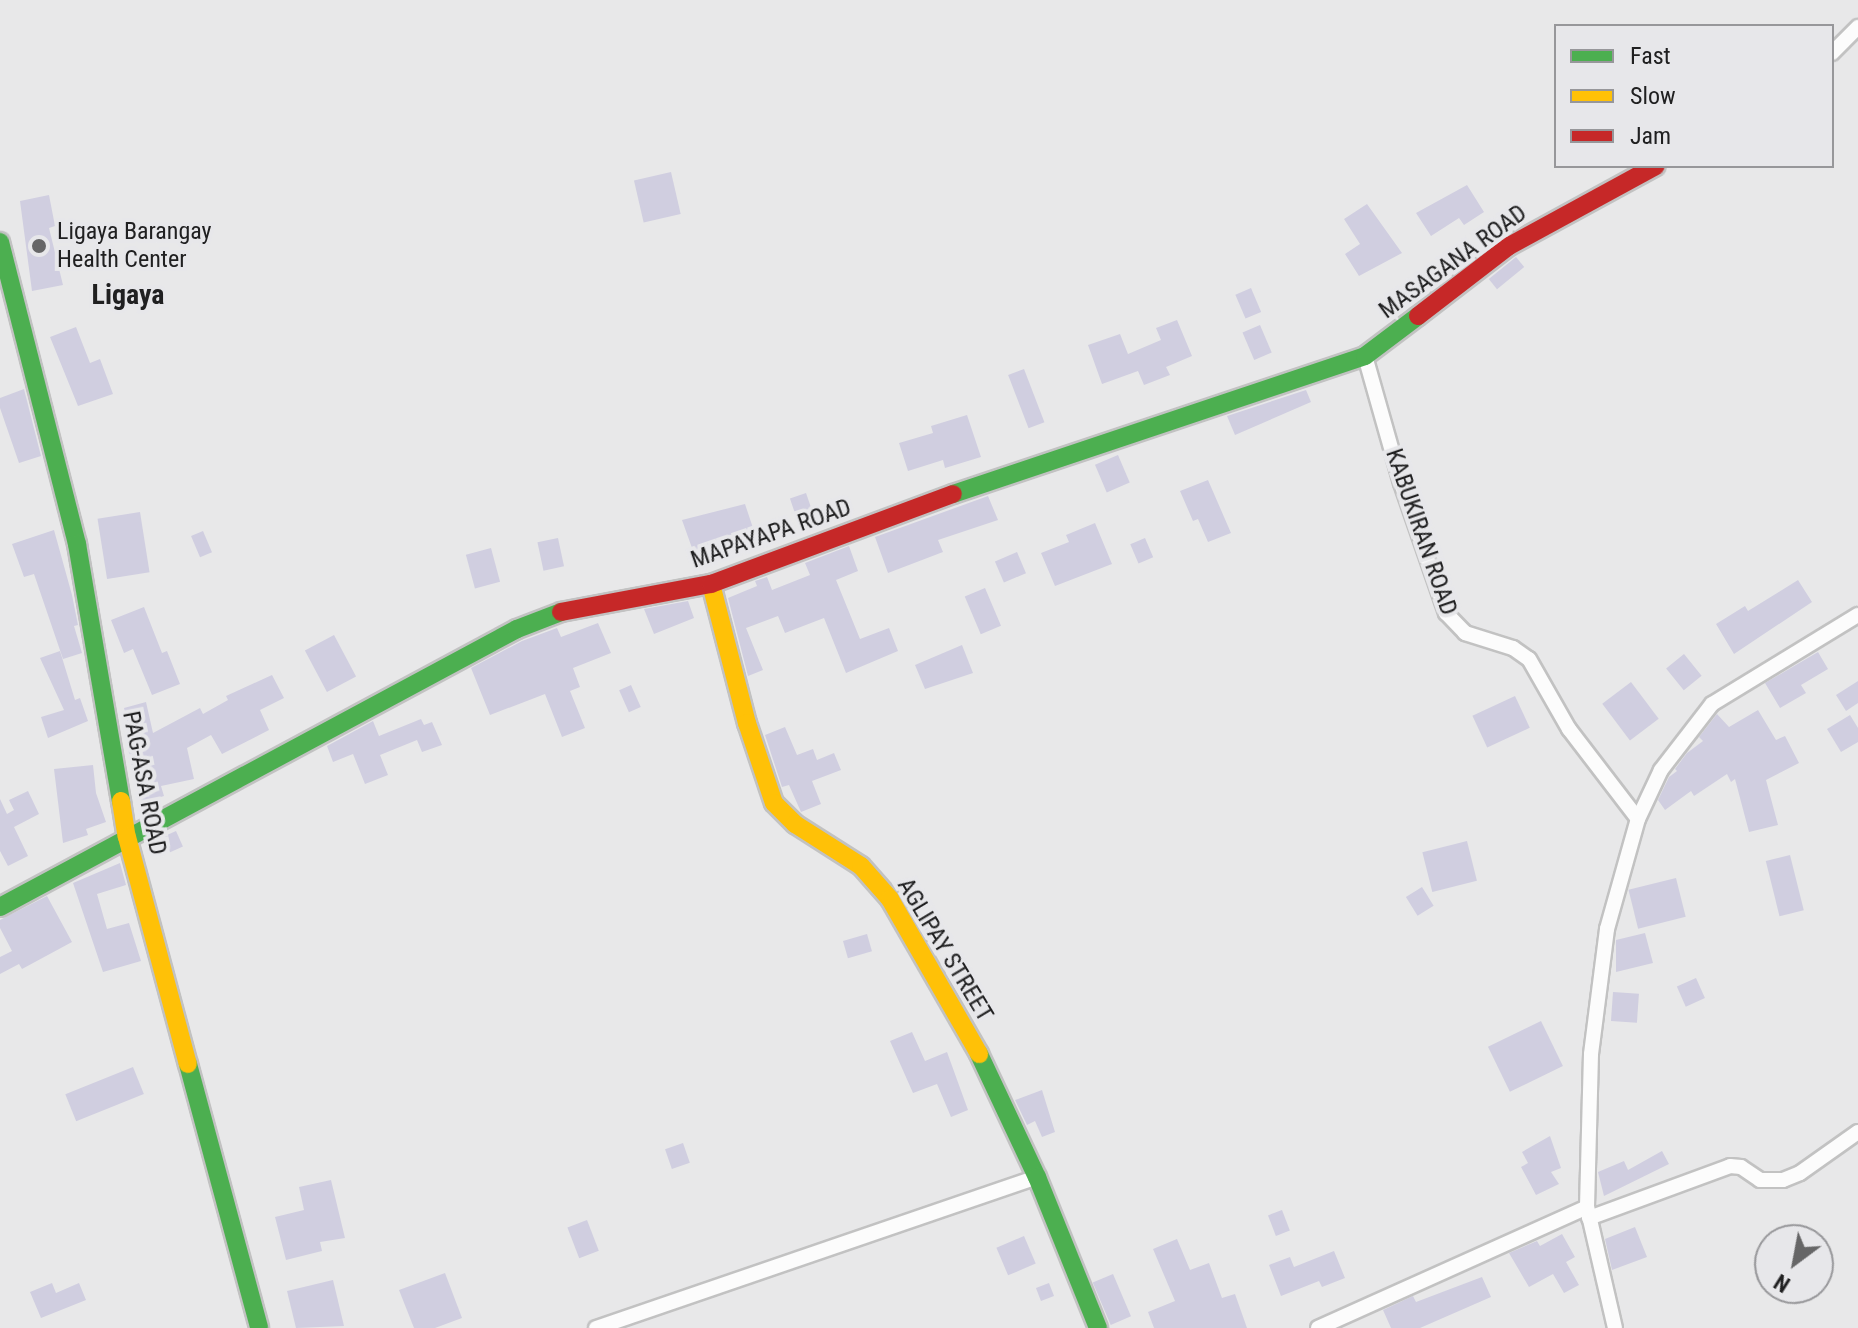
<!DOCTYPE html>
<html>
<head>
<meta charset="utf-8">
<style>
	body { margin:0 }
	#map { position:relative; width:1858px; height:1328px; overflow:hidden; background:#e8e8e9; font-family:"Roboto Condensed",sans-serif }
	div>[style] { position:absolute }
	.building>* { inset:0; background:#d0cee0; transform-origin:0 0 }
	.roads { filter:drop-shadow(2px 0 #c2c2c2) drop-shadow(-2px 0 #c2c2c2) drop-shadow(0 2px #c2c2c2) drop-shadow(0 -2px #c2c2c2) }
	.street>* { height:14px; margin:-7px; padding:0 7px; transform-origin:7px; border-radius:7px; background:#fcfcfc }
	.fast>* { height:18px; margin:-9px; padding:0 9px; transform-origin:9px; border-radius:9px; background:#4caf50 }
	.slow>* { height:18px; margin:-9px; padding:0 9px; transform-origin:9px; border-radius:9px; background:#ffc107 }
	.jam>* { height:18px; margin:-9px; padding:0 9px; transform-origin:9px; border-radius:9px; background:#c62828 }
	.dots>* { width:22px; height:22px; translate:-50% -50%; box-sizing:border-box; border:4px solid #e7e7ea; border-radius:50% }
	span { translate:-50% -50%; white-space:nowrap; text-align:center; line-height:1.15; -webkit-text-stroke:8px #e7e7ea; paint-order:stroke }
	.poi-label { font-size:24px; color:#202021 }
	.left { translate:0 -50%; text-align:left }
	.street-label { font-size:24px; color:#202021 }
	.quarter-label { font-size:28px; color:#202021; font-weight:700 }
	.legend { position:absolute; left:1554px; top:24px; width:280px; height:144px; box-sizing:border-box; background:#e7e7ea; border:2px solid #97979a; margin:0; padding:10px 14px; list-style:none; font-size:24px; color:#202021 }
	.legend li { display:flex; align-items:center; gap:16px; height:40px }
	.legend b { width:40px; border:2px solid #97979a }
	.north { position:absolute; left:1754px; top:1224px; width:80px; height:80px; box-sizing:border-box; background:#e7e7ea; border:2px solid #97979a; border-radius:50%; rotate:212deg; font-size:22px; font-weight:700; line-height:32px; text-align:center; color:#202021 }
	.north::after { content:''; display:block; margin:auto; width:28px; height:36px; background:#666667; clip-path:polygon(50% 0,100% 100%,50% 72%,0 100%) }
</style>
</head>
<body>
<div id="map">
	<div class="building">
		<div style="left:671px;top:172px;width:43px;height:38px;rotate:77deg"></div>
		<div style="clip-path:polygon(1467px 185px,1484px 212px,1464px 225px,1459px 218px,1431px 236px,1416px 213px)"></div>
		<div style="clip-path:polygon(49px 195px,55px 226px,49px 228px,63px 285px,32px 291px,20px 201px)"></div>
		<div style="clip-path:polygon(1367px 204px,1402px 253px,1359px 276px,1345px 254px,1360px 244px,1344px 219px)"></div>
		<div style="left:1516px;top:257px;width:13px;height:35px;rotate:51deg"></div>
		<div style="left:1251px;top:288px;width:26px;height:17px;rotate:67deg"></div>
		<div style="clip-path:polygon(1177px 320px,1192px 356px,1166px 367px,1170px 375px,1144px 385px,1138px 371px,1102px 384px,1088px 345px,1120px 334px,1128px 354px,1161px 340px,1156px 328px)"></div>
		<div style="left:1260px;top:325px;width:30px;height:19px;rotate:67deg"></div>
		<div style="clip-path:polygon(76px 327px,90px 363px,100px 359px,113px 394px,78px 406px,50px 337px)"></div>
		<div style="left:1024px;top:369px;width:57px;height:17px;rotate:69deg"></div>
		<div style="clip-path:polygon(24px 389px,41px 456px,19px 463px,0 408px,0 398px)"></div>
		<div style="clip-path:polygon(1306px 390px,1311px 402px,1235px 435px,1227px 416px)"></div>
		<div style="clip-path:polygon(967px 415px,981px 457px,945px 468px,943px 460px,908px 471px,899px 443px,933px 433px,931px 426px)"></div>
		<div style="left:1118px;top:455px;width:30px;height:25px;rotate:67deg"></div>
		<div style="clip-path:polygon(1208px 480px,1231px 533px,1208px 542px,1198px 519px,1193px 521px,1180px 491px)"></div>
		<div style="left:806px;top:493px;width:18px;height:17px;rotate:71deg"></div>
		<div style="clip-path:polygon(988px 496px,998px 520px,938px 540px,943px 552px,888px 573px,875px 537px)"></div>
		<div style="clip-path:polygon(745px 504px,753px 528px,714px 540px,719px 555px,697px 562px,682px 520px)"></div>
		<div style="left:140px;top:512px;width:61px;height:43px;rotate:81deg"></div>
		<div style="clip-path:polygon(1095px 523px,1112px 564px,1055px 586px,1041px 553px,1069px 542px,1066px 535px)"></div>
		<div style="clip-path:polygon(54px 530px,72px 595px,78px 625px,74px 626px,82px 653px,63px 659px,34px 574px,24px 577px,12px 544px)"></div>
		<div style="left:203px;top:531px;width:23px;height:13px;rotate:67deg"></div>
		<div style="left:558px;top:538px;width:29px;height:21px;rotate:78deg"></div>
		<div style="left:1145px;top:538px;width:21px;height:16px;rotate:67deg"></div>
		<div style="clip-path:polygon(849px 546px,858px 571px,836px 580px,860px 639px,889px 628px,898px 651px,846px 673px,824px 618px,785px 633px,778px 616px,746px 628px,763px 670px,748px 676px,728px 598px,757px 586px,755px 581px,767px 577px,772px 590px,810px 575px,805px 563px)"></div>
		<div style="left:491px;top:548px;width:35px;height:26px;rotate:75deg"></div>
		<div style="left:1017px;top:552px;width:23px;height:24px;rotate:67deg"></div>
		<div style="clip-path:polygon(1798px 580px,1812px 602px,1734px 654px,1716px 624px,1745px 606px,1748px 611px)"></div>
		<div style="left:985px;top:588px;width:41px;height:22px;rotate:67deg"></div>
		<div style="clip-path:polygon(688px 601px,694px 618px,654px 634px,644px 609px)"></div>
		<div style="clip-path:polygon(144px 607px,162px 653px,167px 651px,180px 684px,152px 695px,133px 649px,124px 653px,111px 620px)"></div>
		<div style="clip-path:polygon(598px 623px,611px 653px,573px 668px,580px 687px,570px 691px,585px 728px,562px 737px,545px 694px,490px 715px,471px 668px,522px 641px,557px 628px,561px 637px)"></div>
		<div style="left:334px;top:635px;width:47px;height:33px;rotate:62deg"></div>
		<div style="clip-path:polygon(962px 645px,973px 673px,925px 689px,915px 665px)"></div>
		<div style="clip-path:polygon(60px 651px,75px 700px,80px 698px,88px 721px,48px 738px,41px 717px,64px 710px,40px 658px)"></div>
		<div style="clip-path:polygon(1818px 652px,1828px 669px,1801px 685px,1806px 693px,1780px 708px,1765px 683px)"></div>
		<div style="left:1684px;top:654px;width:28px;height:23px;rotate:51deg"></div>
		<div style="clip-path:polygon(272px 675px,284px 698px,260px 710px,269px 730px,222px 754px,211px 735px,187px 748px,194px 779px,161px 786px,164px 796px,141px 803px,127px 745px,133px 744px,124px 708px,146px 702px,153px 733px,200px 708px,203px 714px,228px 700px,226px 696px)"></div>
		<div style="clip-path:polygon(1858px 681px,1858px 703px,1846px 711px,1836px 695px)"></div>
		<div style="left:1631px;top:682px;width:46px;height:36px;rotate:53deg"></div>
		<div style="left:631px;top:685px;width:24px;height:13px;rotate:66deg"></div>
		<div style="left:1515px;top:696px;width:35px;height:47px;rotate:65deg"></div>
		<div style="clip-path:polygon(1758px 710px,1776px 740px,1785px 736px,1799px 763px,1766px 780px,1778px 825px,1749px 832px,1735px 779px,1731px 782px,1727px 774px,1694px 796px,1691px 791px,1665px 810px,1658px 800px,1669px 777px,1677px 771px,1675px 769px,1687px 753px,1703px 741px,1699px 737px,1717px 714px,1729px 727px)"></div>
		<div style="clip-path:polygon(1850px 715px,1858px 728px,1858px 742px,1841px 752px,1827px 729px)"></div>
		<div style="clip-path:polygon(421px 719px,424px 725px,432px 722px,442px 745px,422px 752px,417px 740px,380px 755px,388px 775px,365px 784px,353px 754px,333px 762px,327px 746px,373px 721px,379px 736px)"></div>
		<div style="clip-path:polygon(785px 727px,797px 755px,813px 749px,817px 760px,834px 753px,841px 770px,812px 781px,821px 804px,801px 812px,789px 785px,782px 787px,765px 735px)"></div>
		<div style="clip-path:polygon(93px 765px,96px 793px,106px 822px,86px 829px,88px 835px,63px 843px,54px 769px)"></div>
		<div style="clip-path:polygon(28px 791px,39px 814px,14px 827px,28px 856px,8px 866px,0 851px,0 799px,7px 814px,14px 810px,9px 800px)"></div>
		<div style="left:176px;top:831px;width:17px;height:14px;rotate:66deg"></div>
		<div style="left:1467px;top:841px;width:41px;height:46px;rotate:76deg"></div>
		<div style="left:1790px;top:855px;width:57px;height:25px;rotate:76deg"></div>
		<div style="clip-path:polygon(120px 863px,126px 885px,97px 894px,107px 929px,129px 923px,141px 961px,103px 972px,73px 883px)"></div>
		<div style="left:1676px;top:878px;width:40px;height:49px;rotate:76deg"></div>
		<div style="left:1422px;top:887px;width:22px;height:19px;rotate:58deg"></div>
		<div style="clip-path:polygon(47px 896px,72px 942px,22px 969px,19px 964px,0 974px,0 957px,12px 951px,0 928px,0 920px)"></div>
		<div style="clip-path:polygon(937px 910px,945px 930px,927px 937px,916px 918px)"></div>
		<div style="clip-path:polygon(1645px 933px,1653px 963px,1616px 972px,1616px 940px)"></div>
		<div style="left:867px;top:934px;width:18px;height:25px;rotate:74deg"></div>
		<div style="left:1696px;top:978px;width:22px;height:21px;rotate:66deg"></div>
		<div style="left:1613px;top:992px;width:26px;height:29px;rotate:4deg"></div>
		<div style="left:1541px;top:1021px;width:50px;height:59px;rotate:64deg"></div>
		<div style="clip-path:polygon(912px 1032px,925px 1061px,947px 1052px,968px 1110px,951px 1117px,937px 1084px,913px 1093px,890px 1041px)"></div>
		<div style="left:133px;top:1067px;width:29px;height:73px;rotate:68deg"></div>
		<div style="clip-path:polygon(1042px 1090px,1055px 1132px,1042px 1137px,1035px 1121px,1027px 1125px,1015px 1100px)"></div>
		<div style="clip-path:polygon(1550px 1136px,1561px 1168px,1551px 1172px,1559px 1184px,1536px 1195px,1521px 1167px,1528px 1163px,1522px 1152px)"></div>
		<div style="left:683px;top:1143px;width:21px;height:19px;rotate:71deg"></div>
		<div style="clip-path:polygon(1662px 1151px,1669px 1164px,1604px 1196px,1598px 1172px,1624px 1161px,1628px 1170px)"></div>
		<div style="clip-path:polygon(331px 1180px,345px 1238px,320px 1242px,322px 1251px,286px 1260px,275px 1217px,304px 1210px,299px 1187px)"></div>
		<div style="left:1282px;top:1210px;width:22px;height:15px;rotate:69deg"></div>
		<div style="left:587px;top:1220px;width:33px;height:21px;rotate:69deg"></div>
		<div style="clip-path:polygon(1635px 1227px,1647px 1257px,1612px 1270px,1605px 1239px)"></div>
		<div style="clip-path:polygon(1562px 1234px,1575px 1257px,1566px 1262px,1579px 1285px,1564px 1293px,1553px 1274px,1529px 1287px,1509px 1253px,1537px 1241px,1540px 1246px)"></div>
		<div style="left:1024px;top:1236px;width:30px;height:30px;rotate:67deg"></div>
		<div style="clip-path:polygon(1177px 1239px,1190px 1270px,1209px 1263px,1222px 1298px,1235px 1294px,1247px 1328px,1154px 1328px,1148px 1312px,1175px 1301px,1153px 1249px)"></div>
		<div style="clip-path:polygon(1334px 1251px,1345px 1278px,1322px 1287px,1319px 1281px,1281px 1296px,1269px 1265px,1290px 1257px,1294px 1267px)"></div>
		<div style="clip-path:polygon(445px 1273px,462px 1318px,435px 1328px,414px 1328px,399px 1290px)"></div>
		<div style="left:1113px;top:1274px;width:46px;height:22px;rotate:67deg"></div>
		<div style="clip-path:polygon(1482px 1277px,1491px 1297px,1420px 1328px,1391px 1328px,1383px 1310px,1413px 1296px,1416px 1302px)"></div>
		<div style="clip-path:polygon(333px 1280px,344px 1326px,296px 1328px,287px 1291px)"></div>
		<div style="clip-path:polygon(52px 1283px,56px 1293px,79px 1283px,86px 1300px,41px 1318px,30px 1292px)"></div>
		<div style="left:1049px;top:1283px;width:14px;height:14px;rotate:69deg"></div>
	</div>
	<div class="roads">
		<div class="street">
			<div style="left:1832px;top:53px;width:37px;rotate:-45deg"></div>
			<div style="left:1365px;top:356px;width:132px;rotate:74.2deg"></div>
			<div style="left:1401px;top:483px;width:138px;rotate:70.9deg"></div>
			<div style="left:1446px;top:613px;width:28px;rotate:46deg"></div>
			<div style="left:1465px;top:633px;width:50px;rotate:17.4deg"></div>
			<div style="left:1513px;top:648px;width:19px;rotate:35deg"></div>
			<div style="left:1529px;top:659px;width:81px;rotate:60.3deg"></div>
			<div style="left:1569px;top:729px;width:113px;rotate:52.5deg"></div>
			<div style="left:1589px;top:1218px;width:150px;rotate:-20.2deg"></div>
			<div style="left:1730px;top:1166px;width:11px;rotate:5deg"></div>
			<div style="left:1741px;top:1167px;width:23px;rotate:34deg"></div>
			<div style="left:1760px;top:1180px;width:23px"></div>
			<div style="left:1783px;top:1180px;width:18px;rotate:-22deg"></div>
			<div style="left:1800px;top:1173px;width:71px;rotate:-35.3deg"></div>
			<div style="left:596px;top:1328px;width:466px;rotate:-18.9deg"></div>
			<div style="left:1318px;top:1328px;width:295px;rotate:-24.2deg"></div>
			<div style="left:1615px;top:1328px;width:124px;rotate:-103deg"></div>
			<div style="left:1587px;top:1207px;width:153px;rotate:-88.5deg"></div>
			<div style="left:1591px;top:1054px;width:126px;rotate:-82.7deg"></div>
			<div style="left:1607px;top:929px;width:114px;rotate:-74.3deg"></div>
			<div style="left:1638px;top:819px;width:54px;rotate:-64.9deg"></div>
			<div style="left:1661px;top:770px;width:83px;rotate:-52.3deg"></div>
			<div style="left:1712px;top:704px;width:171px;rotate:-31.4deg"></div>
		</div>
		<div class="fast">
			<div style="left:0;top:242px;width:312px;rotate:75.7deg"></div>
			<div style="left:77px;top:544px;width:261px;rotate:80.3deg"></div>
			<div style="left:953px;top:494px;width:434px;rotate:-18.5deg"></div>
			<div style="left:1365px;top:356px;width:66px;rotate:-37deg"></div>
			<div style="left:0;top:907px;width:587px;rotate:-28.27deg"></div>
			<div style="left:517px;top:629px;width:47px;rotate:-21.1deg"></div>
			<div style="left:979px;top:1054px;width:136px;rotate:64.8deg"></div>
			<div style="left:1037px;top:1177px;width:163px;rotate:68deg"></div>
			<div style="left:188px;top:1064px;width:273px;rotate:74.9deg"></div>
		</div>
		<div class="slow">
			<div style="left:711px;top:584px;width:144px;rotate:75.5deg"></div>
			<div style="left:747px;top:723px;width:84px;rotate:71.4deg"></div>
			<div style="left:774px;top:803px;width:30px;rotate:45deg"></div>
			<div style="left:795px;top:824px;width:78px;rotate:32.5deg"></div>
			<div style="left:861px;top:866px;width:44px;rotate:48.7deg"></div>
			<div style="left:890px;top:899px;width:179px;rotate:60.1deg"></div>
			<div style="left:121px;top:801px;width:36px;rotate:81deg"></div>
			<div style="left:127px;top:837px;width:235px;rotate:75deg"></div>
		</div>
		<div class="jam">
			<div style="left:1418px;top:316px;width:115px;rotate:-37.6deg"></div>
			<div style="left:1509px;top:246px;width:167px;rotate:-28.6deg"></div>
			<div style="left:561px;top:612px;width:153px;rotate:-10.6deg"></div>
			<div style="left:711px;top:584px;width:258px;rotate:-20.4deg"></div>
		</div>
	</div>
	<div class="dots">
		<div style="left:39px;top:246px;background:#666667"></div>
	</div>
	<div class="poi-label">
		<span class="left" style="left:57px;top:246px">Ligaya Barangay<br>Health Center</span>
	</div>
	<div class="street-label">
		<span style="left:1453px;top:262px;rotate:-36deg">MASAGANA ROAD</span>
		<span style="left:1421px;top:532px;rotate:71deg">KABUKIRAN ROAD</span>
		<span style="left:771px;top:534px;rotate:-19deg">MAPAYAPA ROAD</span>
		<span style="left:144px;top:783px;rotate:79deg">PAG-ASA ROAD</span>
		<span style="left:945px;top:950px;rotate:59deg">AGLIPAY STREET</span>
	</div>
	<div class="quarter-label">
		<span style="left:128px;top:295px">Ligaya</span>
	</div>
	<ul class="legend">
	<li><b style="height:10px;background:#4caf50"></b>Fast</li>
	<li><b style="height:10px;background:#ffc107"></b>Slow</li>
	<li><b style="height:10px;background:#c62828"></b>Jam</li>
	</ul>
	<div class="north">N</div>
</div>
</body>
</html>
